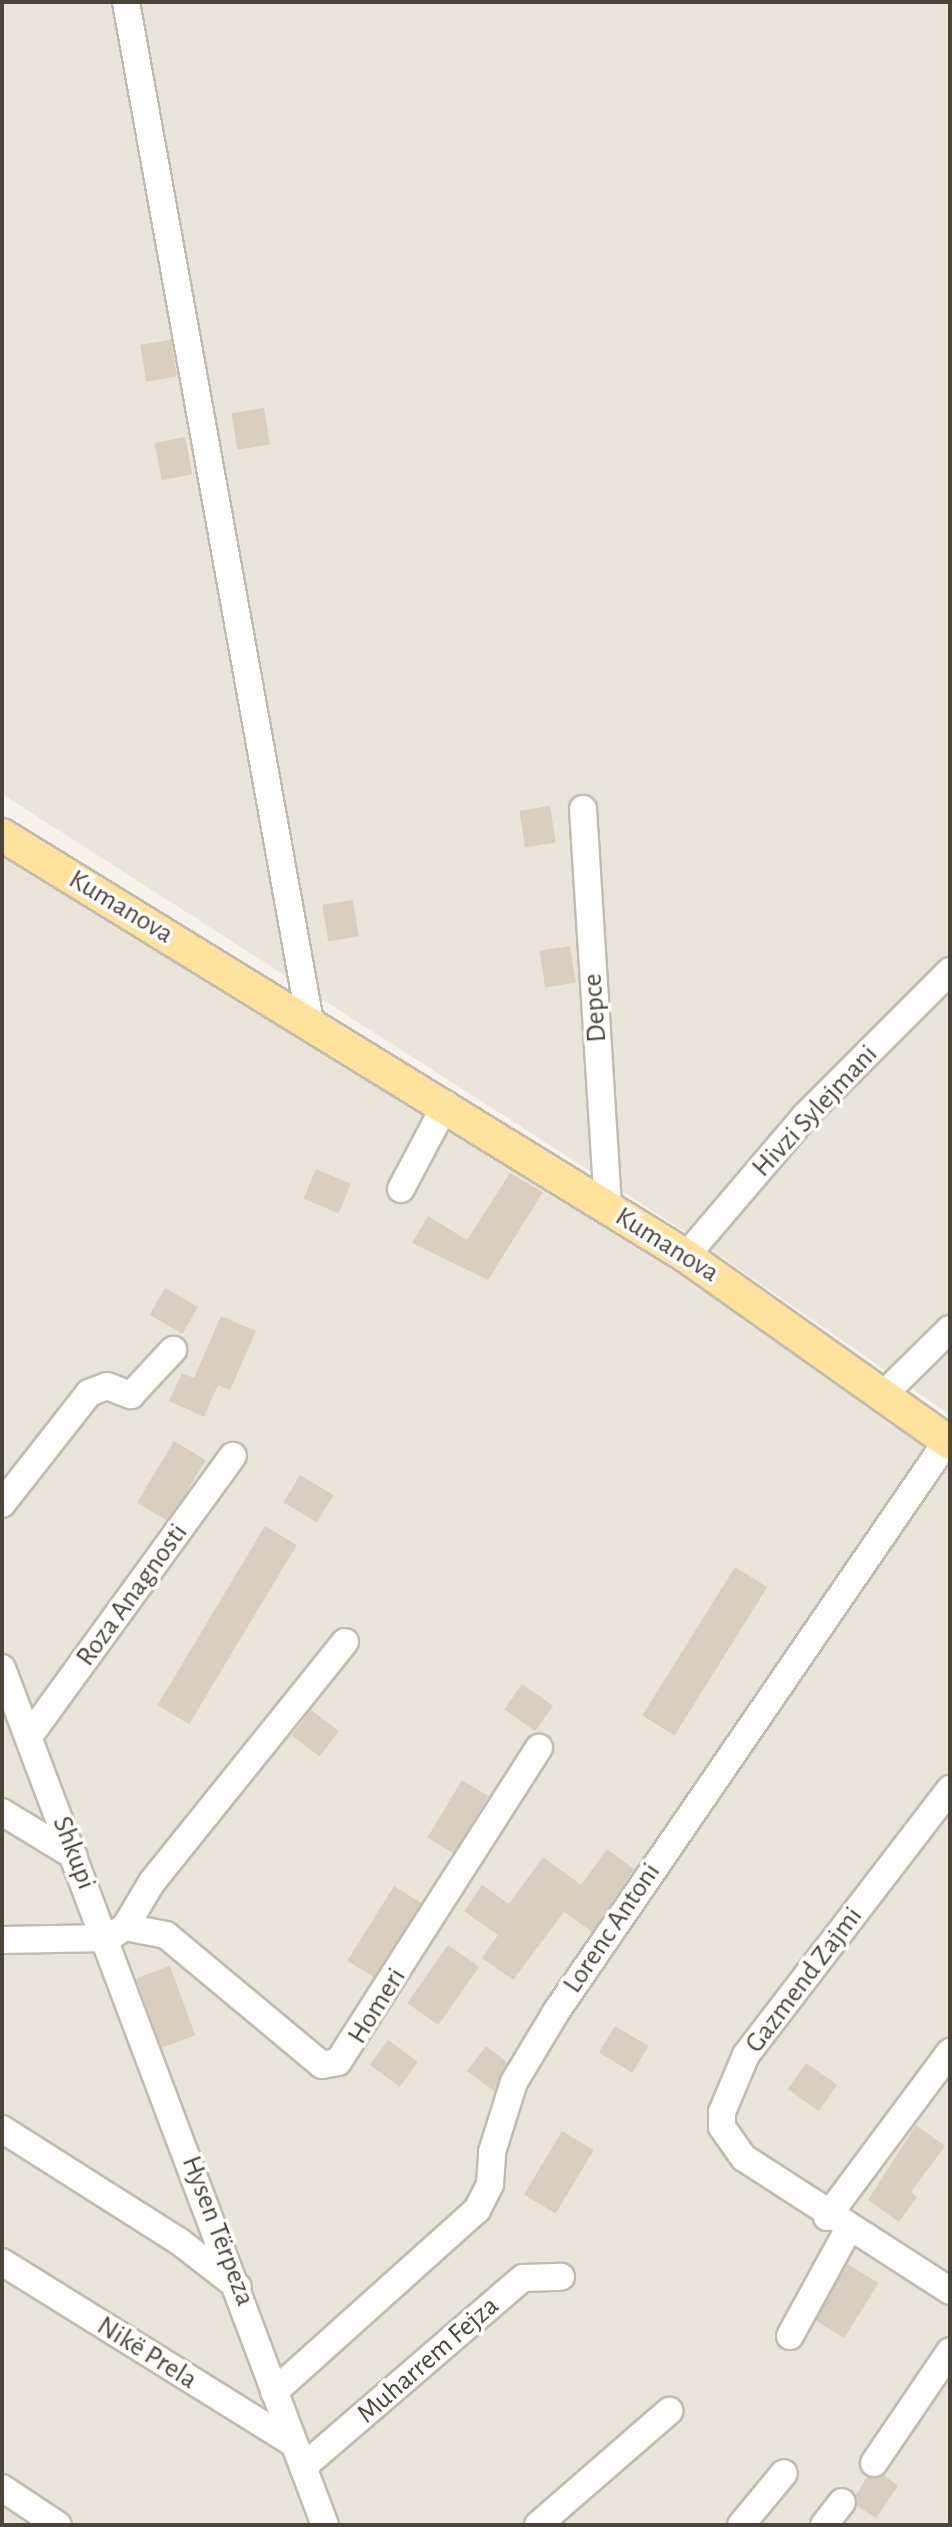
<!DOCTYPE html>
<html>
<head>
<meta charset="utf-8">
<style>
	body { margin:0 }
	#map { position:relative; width:952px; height:2527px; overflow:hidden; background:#f6f3ec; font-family:"Alegreya Sans",sans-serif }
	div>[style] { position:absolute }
	.residential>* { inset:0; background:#eae5da }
	.building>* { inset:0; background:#d8cfc1; transform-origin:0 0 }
	.roads { filter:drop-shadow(2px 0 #c2bbae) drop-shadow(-2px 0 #c2bbae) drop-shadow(0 2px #c2bbae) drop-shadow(0 -2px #c2bbae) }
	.minor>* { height:26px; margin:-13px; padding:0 13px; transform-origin:13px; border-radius:13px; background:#fff }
	.major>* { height:32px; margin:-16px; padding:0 16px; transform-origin:16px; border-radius:16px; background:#ffe39c }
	span { translate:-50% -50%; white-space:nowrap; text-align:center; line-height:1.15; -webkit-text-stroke:7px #fff; paint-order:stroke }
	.street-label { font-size:28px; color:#4b4439 }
	.frame { position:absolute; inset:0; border:4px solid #4b4439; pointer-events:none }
</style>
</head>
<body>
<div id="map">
	<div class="residential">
		<div style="clip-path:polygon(2px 2px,950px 2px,950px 1415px,690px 1235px,2px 794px)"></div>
		<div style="clip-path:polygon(2px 846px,707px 1274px,950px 1462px,950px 2525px,2px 2525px)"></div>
	</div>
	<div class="building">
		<div style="left:171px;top:340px;width:37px;height:31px;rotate:81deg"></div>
		<div style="left:264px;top:408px;width:37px;height:33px;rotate:81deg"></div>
		<div style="left:185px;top:437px;width:38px;height:31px;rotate:79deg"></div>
		<div style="left:550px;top:806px;width:37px;height:31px;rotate:81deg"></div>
		<div style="left:353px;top:900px;width:37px;height:31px;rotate:81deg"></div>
		<div style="left:570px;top:946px;width:37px;height:31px;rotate:81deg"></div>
		<div style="left:316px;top:1169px;width:38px;height:32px;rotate:23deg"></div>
		<div style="clip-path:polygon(510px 1173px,543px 1192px,488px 1280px,412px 1243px,428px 1216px,467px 1240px)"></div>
		<div style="left:165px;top:1288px;width:38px;height:31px;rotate:30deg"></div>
		<div style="clip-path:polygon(221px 1316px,256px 1331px,230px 1390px,218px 1385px,204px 1417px,169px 1401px,182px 1373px,194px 1378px)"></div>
		<div style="left:174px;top:1441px;width:37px;height:72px;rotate:31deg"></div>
		<div style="left:300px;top:1475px;width:39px;height:32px;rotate:31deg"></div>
		<div style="left:265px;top:1526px;width:37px;height:209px;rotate:31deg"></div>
		<div style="left:735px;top:1567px;width:38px;height:175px;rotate:32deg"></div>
		<div style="left:522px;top:1684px;width:38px;height:31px;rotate:35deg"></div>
		<div style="left:311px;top:1710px;width:35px;height:32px;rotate:37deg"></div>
		<div style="left:462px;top:1780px;width:31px;height:67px;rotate:31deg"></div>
		<div style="clip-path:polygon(607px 1849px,634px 1869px,592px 1932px,564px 1912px,513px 1980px,482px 1958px,498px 1935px,464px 1911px,482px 1885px,509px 1904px,543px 1857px,581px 1885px)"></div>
		<div style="left:394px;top:1886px;width:32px;height:88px;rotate:32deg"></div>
		<div style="left:448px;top:1945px;width:38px;height:71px;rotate:35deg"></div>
		<div style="left:170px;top:1966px;width:74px;height:36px;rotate:70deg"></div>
		<div style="left:615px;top:2026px;width:39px;height:31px;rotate:31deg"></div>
		<div style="left:388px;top:2040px;width:37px;height:31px;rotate:36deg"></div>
		<div style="clip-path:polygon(486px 2046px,507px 2062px,494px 2091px,467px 2071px)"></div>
		<div style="left:806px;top:2063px;width:38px;height:32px;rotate:35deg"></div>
		<div style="clip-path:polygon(916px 2125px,945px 2146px,911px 2192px,917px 2197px,899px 2222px,868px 2200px)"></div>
		<div style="left:562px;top:2131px;width:37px;height:74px;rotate:31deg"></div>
		<div style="left:848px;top:2264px;width:36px;height:65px;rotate:32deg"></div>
		<div style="clip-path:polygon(884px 2475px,898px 2486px,876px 2518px,857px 2506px,856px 2495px,867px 2477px)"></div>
	</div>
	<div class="roads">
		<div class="minor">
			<div style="left:126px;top:2px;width:1036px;rotate:79.77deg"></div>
			<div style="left:583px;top:809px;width:400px;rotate:86.4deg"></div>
			<div style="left:401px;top:1189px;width:96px;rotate:-62.1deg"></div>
			<div style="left:686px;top:1256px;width:184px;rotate:-49.6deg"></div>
			<div style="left:805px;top:1116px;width:205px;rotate:-45deg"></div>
			<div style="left:883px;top:1395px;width:94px;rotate:-44.6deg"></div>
			<div style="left:2px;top:1504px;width:141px;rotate:-51.9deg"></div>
			<div style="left:89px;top:1393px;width:19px;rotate:-21deg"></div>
			<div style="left:107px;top:1386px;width:26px;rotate:21deg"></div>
			<div style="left:131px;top:1395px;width:62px;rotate:-47deg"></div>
			<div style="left:2px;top:1668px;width:916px;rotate:69.35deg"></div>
			<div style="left:30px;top:1735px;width:345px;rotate:-54deg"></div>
			<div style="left:950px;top:1789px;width:335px;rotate:127.5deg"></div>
			<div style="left:746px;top:2055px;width:62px;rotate:112.8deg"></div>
			<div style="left:722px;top:2112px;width:15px;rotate:90deg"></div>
			<div style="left:722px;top:2127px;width:38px;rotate:55deg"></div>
			<div style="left:744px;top:2158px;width:245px;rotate:32.8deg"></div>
			<div style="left:2px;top:1812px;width:84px;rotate:31.4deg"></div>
			<div style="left:125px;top:1927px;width:52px;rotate:-59deg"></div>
			<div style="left:152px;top:1882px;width:308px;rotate:-51.2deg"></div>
			<div style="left:108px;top:1938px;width:20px;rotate:-33deg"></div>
			<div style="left:125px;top:1927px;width:42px;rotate:11deg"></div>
			<div style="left:166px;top:1935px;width:203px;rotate:39.8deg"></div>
			<div style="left:322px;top:2065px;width:16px;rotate:-11deg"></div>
			<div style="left:338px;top:2062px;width:373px;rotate:-57.4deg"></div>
			<div style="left:2px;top:1940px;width:106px;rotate:-1.1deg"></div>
			<div style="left:2px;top:2129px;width:211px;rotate:32.4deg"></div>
			<div style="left:180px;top:2242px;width:73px;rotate:37.8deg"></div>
			<div style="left:827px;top:2217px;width:206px;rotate:-53.3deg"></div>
			<div style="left:2px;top:2262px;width:343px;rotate:31.9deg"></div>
			<div style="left:790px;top:2336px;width:121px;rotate:-61.3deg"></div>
			<div style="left:274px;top:2392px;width:273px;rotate:-41.9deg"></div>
			<div style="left:477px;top:2210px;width:29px;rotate:-63deg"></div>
			<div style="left:490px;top:2184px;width:32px;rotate:-86deg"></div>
			<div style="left:492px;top:2152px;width:73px;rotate:-72.6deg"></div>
			<div style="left:514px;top:2082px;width:82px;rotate:-59deg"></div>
			<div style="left:556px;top:2012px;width:692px;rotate:-55.6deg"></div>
			<div style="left:874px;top:2463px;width:135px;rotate:-55.8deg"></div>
			<div style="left:303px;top:2467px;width:290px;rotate:-40.7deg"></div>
			<div style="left:523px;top:2278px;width:38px;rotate:-2deg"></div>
			<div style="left:2px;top:2488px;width:67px;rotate:33.5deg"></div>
			<div style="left:538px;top:2525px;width:174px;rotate:-41deg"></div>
			<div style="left:741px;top:2525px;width:67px;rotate:-50.4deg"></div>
			<div style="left:824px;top:2525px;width:29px;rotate:-52deg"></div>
		</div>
		<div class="major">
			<div style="left:2px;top:835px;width:803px;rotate:31.61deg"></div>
			<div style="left:686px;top:1256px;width:324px;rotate:35.3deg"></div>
		</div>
	</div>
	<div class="street-label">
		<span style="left:121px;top:907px;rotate:31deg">Kumanova</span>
		<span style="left:595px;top:1008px;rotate:-94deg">Depce</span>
		<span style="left:815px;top:1111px;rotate:-47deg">Hivzi Sylejmani</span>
		<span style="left:667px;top:1245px;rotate:32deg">Kumanova</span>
		<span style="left:132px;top:1595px;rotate:-54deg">Roza Anagnosti</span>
		<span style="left:74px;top:1853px;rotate:69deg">Shkupi</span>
		<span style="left:612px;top:1928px;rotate:-56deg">Lorenc Antoni</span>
		<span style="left:804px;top:1980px;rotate:-53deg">Gazmend Zajmi</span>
		<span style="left:377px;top:2006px;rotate:-58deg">Homeri</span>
		<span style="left:218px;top:2231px;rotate:69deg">Hysen Tërpeza</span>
		<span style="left:147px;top:2353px;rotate:32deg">Nikë Prela</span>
		<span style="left:428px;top:2360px;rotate:-41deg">Muharrem Fejza</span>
	</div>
	<div class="frame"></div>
</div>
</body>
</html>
